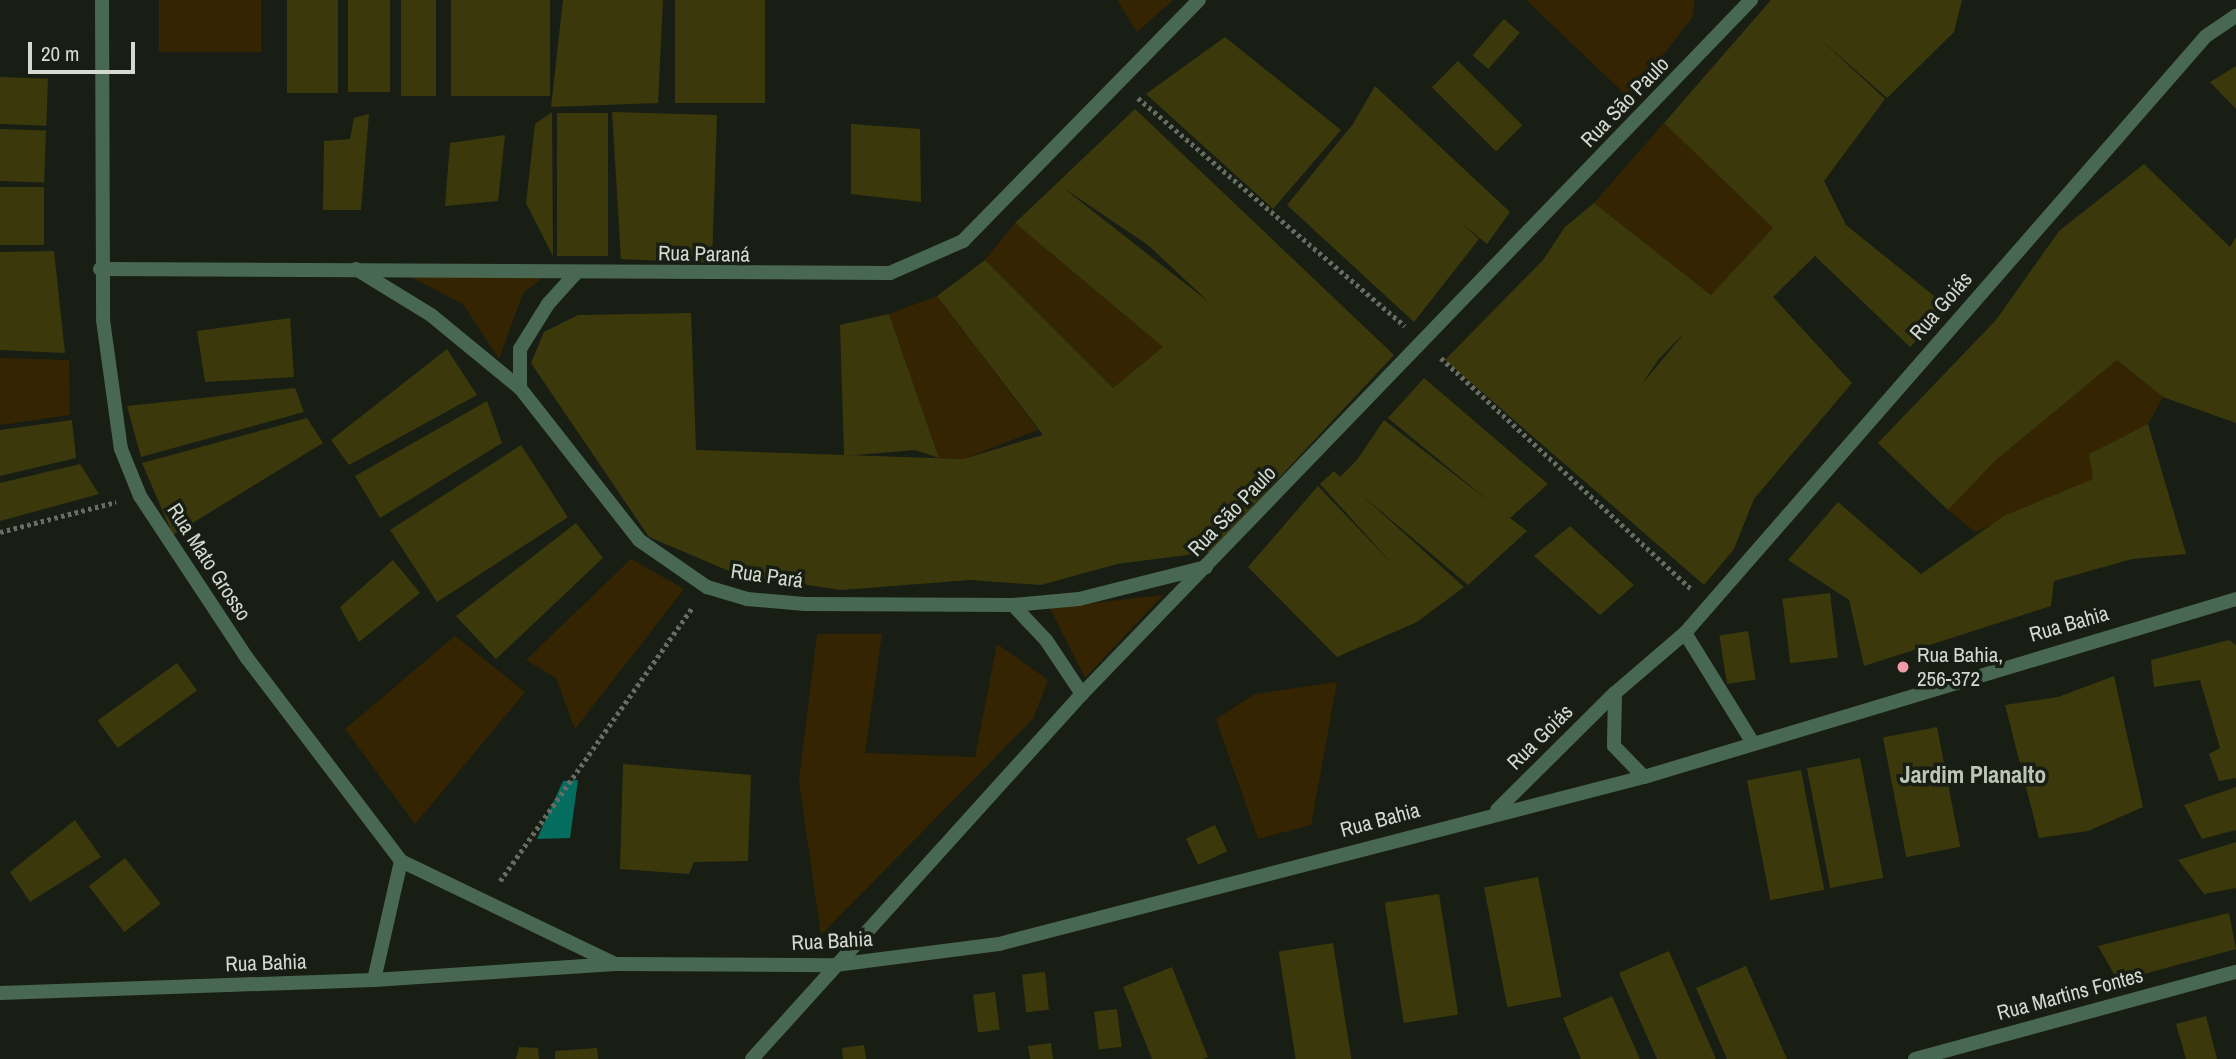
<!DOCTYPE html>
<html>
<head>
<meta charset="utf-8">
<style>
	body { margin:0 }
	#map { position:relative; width:2236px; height:1059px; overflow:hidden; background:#181e13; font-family:"Archivo Narrow",sans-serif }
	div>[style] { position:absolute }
	.green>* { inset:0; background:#352402; transform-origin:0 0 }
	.water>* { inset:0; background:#056d60 }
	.building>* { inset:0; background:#3b390b; transform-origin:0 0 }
	.path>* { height:4.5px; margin-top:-2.25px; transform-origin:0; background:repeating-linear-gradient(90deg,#686d63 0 3.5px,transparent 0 7px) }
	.street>* { height:14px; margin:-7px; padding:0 7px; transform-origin:7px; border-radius:7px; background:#496854 }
	.dots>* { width:19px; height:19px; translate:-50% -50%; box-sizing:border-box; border:4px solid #181e13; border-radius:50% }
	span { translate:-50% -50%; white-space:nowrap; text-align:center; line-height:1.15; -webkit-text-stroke:7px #181e13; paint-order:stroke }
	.street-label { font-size:21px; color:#d4d9d1 }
	.poi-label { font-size:21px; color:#d4d9d1 }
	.left { translate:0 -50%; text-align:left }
	.quarter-label { font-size:24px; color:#bdc5b6; font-weight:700 }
	.scale { position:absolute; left:28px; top:42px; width:107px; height:32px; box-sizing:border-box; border:4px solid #d4d9d1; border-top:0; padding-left:9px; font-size:21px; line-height:24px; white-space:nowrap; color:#d4d9d1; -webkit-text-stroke:5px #181e13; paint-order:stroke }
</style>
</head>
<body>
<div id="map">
	<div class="green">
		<div style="left:159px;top:0;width:102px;height:52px"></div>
		<div style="clip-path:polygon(1117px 0,1173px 0,1137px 32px)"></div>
		<div style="clip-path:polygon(1526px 0,1695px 0,1692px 18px,1629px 98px)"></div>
		<div style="clip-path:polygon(1664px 123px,1773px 228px,1711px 295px,1594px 203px)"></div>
		<div style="clip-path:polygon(1015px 223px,1163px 347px,1113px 388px,985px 260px)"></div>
		<div style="clip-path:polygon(399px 271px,546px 275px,523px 293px,499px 359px,463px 304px)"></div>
		<div style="clip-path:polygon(937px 296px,1038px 430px,963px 459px,939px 458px,889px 314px)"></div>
		<div style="clip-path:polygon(0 358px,69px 360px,70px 415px,0 425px)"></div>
		<div style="clip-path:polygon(2117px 360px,2163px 397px,2148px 424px,2089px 454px,2093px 479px,1975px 532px,1948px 510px,1996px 460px)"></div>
		<div style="clip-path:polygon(631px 559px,684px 589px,575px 729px,556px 678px,526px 660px)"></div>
		<div style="clip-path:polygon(1163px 595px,1085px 678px,1050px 608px)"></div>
		<div style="clip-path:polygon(817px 634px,882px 634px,865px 753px,975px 757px,997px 644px,1048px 680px,1033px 719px,821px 935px,799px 781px)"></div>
		<div style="clip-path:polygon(455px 636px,525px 692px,415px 824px,345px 729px)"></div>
		<div style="clip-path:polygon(1337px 682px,1311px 825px,1258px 839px,1216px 719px,1255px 694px)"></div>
	</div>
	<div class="water">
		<div style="clip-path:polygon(578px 780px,570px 838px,537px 839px,563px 781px)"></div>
	</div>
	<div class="building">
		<div style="left:287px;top:0;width:51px;height:93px"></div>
		<div style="left:348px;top:0;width:42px;height:92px"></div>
		<div style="left:401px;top:0;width:35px;height:96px"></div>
		<div style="left:451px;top:0;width:99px;height:96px"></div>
		<div style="clip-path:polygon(563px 0,663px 0,658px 103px,551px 107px)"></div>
		<div style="left:675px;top:0;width:90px;height:103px"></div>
		<div style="clip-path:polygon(evenodd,1771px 0,1962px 0,1954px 32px,1887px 98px,1817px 36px,1885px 99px,1824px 181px,1846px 225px,1949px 308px,1910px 347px,1815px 256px,1773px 297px,1852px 383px,1754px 499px,1734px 549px,1704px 585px,1445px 360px,1543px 260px,1565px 227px,1594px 203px,1711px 295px,1773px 228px,1664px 123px,1771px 0,1681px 336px,1681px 337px,1642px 384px,1658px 360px,1681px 336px)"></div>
		<div style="left:1504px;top:19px;width:21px;height:48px;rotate:41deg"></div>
		<div style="clip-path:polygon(1225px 37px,1341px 130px,1273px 209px,1146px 94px)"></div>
		<div style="left:1458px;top:61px;width:91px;height:37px;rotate:45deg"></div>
		<div style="clip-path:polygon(2236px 66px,2236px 109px,2210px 82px)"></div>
		<div style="left:0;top:77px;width:48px;height:47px;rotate:2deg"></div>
		<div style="clip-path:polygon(1375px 86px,1510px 212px,1487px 244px,1458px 220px,1479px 239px,1414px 322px,1287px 205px,1353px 124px)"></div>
		<div style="clip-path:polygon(evenodd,1135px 109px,1394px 355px,1210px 552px,1117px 564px,1041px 585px,970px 580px,841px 590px,736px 574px,649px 537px,531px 363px,544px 332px,578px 315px,691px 313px,696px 450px,963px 459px,1043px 435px,937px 296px,985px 260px,1113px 388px,1163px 347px,1015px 223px,1135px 109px,1062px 187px,1148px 245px,1210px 303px,1062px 187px)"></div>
		<div style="clip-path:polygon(552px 112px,553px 256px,526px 203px,535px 124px)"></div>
		<div style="clip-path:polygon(612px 112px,717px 115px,712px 263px,621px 259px)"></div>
		<div style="left:557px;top:113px;width:51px;height:143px"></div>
		<div style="clip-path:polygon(369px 114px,361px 210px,323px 210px,324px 141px,350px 139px,354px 118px)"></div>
		<div style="clip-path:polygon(851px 124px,920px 129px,921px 202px,851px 194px)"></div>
		<div style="left:0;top:129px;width:46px;height:52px;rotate:2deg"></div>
		<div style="clip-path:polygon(505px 135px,498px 201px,445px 206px,450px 143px)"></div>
		<div style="clip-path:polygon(2144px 164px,2230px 247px,2236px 237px,2236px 423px,2163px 397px,2117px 360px,1996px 460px,1948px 510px,1878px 443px,1996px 320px,2059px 231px)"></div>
		<div style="left:0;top:187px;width:44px;height:58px"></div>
		<div style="clip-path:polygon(54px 251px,65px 353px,0 350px,0 252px)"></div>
		<div style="clip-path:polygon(889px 314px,939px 458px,915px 450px,844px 456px,840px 325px)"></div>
		<div style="clip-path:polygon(290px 318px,294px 377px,205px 382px,197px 331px)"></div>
		<div style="clip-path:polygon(447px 349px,477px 395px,349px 465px,331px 440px)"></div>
		<div style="clip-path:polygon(1424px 378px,1548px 484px,1510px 518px,1527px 531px,1468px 585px,1358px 492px,1464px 587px,1417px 622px,1337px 657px,1248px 567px,1318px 486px,1396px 568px,1320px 484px,1334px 471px,1340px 477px,1357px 460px,1384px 420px,1490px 502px,1388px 418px)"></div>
		<div style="clip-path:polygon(295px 388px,304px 412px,141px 457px,127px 406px)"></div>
		<div style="clip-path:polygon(487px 401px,502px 443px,380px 518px,355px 476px)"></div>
		<div style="clip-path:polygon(307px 418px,323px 443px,173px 535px,142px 463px)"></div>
		<div style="clip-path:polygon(72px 420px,76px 458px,0 476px,0 430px)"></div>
		<div style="clip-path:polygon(2148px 424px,2186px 554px,2132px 559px,2054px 581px,2051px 606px,1864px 666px,1849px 600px,1788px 560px,1838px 502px,1921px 574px,2004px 516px,2093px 479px,2089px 454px)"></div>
		<div style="left:521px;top:445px;width:86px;height:156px;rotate:57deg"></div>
		<div style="clip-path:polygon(80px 464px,99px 494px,0 521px,0 483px)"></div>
		<div style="clip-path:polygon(576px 523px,603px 558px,496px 659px,456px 616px)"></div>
		<div style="clip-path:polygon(1570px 526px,1634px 585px,1600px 615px,1534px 556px)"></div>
		<div style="clip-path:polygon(393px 560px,420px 593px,359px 642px,340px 607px)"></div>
		<div style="left:1830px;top:593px;width:65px;height:48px;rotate:83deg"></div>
		<div style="left:1748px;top:631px;width:49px;height:29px;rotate:81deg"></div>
		<div style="clip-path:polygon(2229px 640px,2236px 645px,2236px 778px,2219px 781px,2209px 754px,2220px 748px,2200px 680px,2154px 687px,2151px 660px)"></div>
		<div style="left:177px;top:663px;width:34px;height:98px;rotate:54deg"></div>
		<div style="clip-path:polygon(2114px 676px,2143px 807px,2088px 831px,2039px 838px,2005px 705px,2058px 697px)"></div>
		<div style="left:1937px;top:727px;width:122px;height:55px;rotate:79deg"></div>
		<div style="left:1860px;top:758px;width:122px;height:54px;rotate:79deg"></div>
		<div style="clip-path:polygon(623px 764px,751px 775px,748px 861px,694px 862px,689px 874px,620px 869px)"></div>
		<div style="left:1801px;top:770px;width:122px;height:55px;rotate:79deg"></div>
		<div style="clip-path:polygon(2236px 787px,2236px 830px,2202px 839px,2184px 805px)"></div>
		<div style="clip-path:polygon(75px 820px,101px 857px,30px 902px,10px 872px)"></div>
		<div style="left:1215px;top:825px;width:29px;height:32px;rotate:65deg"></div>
		<div style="clip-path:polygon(2236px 842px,2236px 888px,2204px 894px,2178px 860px)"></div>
		<div style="left:125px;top:858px;width:58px;height:46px;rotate:52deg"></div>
		<div style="left:1538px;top:877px;width:122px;height:55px;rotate:79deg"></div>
		<div style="left:1439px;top:894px;width:122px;height:55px;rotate:81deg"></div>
		<div style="clip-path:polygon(2229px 913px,2236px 949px,2118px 981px,2098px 946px)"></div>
		<div style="left:1333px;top:943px;width:118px;height:55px;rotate:81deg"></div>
		<div style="clip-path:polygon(1669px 951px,1716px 1059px,1657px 1059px,1619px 973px)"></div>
		<div style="clip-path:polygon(1746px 966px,1787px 1059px,1727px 1059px,1696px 988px)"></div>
		<div style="clip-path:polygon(1172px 967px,1208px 1057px,1203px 1059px,1152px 1059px,1123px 987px)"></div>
		<div style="left:1045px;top:972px;width:38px;height:23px;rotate:84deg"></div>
		<div style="left:995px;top:992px;width:38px;height:22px;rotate:83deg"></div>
		<div style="clip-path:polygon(1612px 996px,1640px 1059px,1581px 1059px,1563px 1018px)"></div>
		<div style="left:1117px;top:1009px;width:38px;height:23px;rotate:83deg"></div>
		<div style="clip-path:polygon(2206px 1016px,2217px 1059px,2186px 1059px,2176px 1024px)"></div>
		<div style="clip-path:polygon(1051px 1043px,1053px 1059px,1030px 1059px,1028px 1046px)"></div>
		<div style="clip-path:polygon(864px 1045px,866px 1059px,843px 1059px,842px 1048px)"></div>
		<div style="clip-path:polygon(519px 1047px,538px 1048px,539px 1059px,516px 1059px)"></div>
		<div style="clip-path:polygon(597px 1048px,598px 1059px,555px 1059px,555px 1051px)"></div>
	</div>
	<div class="path">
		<div style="left:1138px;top:98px;width:351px;rotate:40.5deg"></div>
		<div style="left:1441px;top:358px;width:340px;rotate:42.7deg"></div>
		<div style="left:0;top:532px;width:120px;rotate:-14.5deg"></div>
		<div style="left:500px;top:881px;width:334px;rotate:-54.9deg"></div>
	</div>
	<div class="street">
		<div style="left:102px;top:0;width:320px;rotate:89.8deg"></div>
		<div style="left:103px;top:320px;width:130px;rotate:82.1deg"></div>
		<div style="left:121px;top:449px;width:51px;rotate:68deg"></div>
		<div style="left:140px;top:496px;width:194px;rotate:56.6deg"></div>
		<div style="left:247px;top:658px;width:255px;rotate:52.8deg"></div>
		<div style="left:401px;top:861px;width:235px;rotate:25.7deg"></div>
		<div style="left:100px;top:269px;width:790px;rotate:0.29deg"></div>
		<div style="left:890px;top:273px;width:80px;rotate:-23.7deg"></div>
		<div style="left:963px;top:241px;width:337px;rotate:-45.6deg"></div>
		<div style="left:356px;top:269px;width:88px;rotate:31.5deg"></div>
		<div style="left:431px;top:315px;width:115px;rotate:39.4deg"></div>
		<div style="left:520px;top:388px;width:193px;rotate:51.9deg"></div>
		<div style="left:639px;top:540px;width:83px;rotate:34.7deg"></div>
		<div style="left:707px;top:587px;width:42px;rotate:16.7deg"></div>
		<div style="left:747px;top:599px;width:58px;rotate:4.9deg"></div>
		<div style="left:805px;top:604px;width:208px;rotate:0.3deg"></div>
		<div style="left:1013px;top:605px;width:66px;rotate:-5.2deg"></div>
		<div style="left:1079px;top:599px;width:131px;rotate:-14.1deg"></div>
		<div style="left:520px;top:388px;width:39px;rotate:-90deg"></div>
		<div style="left:520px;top:349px;width:53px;rotate:-58.1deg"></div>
		<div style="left:548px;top:304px;width:42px;rotate:-47.9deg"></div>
		<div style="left:1013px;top:605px;width:48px;rotate:46.7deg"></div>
		<div style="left:1046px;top:640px;width:65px;rotate:56.3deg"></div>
		<div style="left:1685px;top:633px;width:129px;rotate:58.3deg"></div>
		<div style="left:1615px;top:693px;width:53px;rotate:91.1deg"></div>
		<div style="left:1614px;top:746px;width:43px;rotate:45.9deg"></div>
		<div style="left:1497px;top:810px;width:166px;rotate:-44.8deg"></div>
		<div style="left:1615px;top:693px;width:92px;rotate:-40.6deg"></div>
		<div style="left:1685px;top:633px;width:792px;rotate:-48.89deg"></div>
		<div style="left:2206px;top:36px;width:36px;rotate:-34deg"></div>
		<div style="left:374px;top:980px;width:122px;rotate:-77.2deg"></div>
		<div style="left:0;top:993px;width:374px;rotate:-2deg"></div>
		<div style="left:374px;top:980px;width:242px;rotate:-3.8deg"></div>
		<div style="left:615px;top:964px;width:220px;rotate:0.3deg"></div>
		<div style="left:835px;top:965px;width:165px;rotate:-7.3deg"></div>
		<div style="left:999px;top:944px;width:666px;rotate:-14.52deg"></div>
		<div style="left:1644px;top:777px;width:618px;rotate:-16.73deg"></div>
		<div style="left:752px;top:1059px;width:492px;rotate:-47.9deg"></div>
		<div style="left:1082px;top:694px;width:964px;rotate:-46.05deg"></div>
		<div style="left:1915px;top:1059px;width:333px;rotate:-15.2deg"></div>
	</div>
	<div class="dots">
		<div style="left:1903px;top:667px;background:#f39aaa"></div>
	</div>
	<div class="street-label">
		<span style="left:1625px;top:102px;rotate:-46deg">Rua São Paulo</span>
		<span style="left:704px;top:254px;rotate:1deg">Rua Paraná</span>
		<span style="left:1941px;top:306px;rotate:-49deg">Rua Goiás</span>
		<span style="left:1232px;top:511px;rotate:-46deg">Rua São Paulo</span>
		<span style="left:209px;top:562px;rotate:57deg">Rua Mato Grosso</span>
		<span style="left:767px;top:576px;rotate:8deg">Rua Pará</span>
		<span style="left:2069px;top:624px;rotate:-16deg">Rua Bahia</span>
		<span style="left:1540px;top:737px;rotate:-45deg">Rua Goiás</span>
		<span style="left:1380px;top:820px;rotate:-15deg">Rua Bahia</span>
		<span style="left:832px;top:941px;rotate:-3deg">Rua Bahia</span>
		<span style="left:266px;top:963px;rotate:-2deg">Rua Bahia</span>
		<span style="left:2070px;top:994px;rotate:-15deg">Rua Martins Fontes</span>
	</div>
	<div class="poi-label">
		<span class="left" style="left:1917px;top:667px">Rua Bahia,<br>256-372</span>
	</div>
	<div class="quarter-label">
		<span style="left:1973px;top:775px">Jardim Planalto</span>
	</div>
	<div class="scale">20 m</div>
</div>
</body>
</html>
